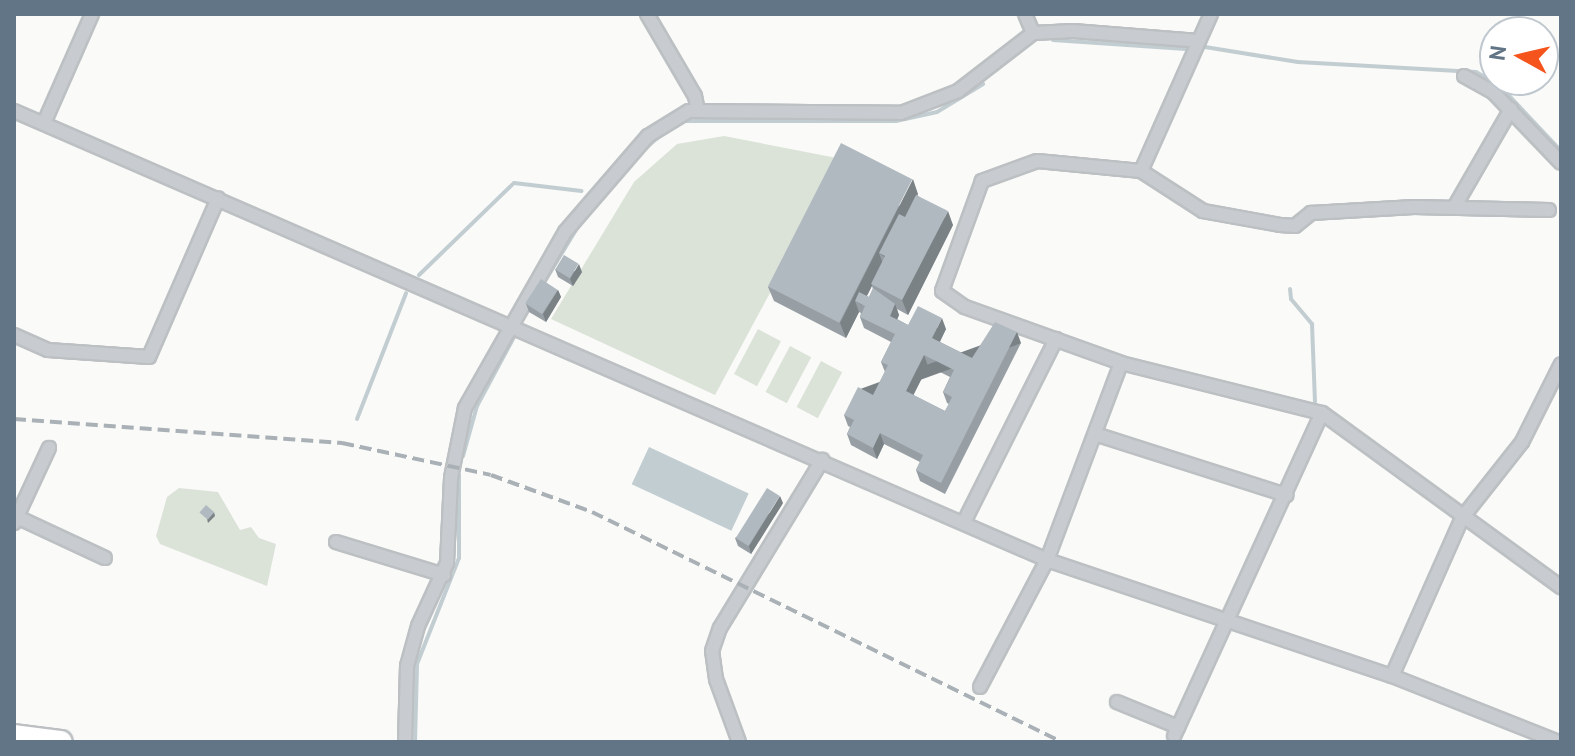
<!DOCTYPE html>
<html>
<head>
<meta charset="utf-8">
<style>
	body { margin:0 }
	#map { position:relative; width:1575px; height:756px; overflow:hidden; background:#fafaf8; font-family:"PT Sans",sans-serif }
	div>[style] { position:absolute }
	.green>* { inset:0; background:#dbe3d8; transform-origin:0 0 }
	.water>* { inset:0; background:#c2cdd2; transform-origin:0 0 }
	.stream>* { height:4px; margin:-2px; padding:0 2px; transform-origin:2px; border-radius:2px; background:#c2cdd2 }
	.roads { filter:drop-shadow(2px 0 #bcc0c3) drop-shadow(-2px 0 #bcc0c3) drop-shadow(0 2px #bcc0c3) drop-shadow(0 -2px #bcc0c3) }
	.street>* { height:12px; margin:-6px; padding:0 6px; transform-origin:6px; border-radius:6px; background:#c8ccd0 }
	.highway>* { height:22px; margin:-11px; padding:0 11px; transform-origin:11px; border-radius:11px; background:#fff }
	.rail>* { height:4px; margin-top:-2px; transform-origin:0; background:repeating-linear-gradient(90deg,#a9b0b6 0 12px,transparent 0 18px) }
	.wall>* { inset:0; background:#979fa5 }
	.shaded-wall>* { inset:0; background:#7b8286; transform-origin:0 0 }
	.building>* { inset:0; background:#b0b9c0; transform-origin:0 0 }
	span { translate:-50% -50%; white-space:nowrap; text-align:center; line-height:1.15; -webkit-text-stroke:8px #fff; paint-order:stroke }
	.frame { position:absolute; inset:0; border:16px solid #627586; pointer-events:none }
	.north { position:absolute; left:1479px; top:16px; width:80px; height:80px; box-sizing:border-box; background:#fff; border:2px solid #c0c8cf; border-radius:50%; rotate:278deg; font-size:22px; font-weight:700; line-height:32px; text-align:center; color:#627586 }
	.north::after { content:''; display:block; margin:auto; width:28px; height:36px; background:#f5541c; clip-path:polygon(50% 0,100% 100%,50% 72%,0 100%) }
</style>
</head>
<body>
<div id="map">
	<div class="green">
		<div style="clip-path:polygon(724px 136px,842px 159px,715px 395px,551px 319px,634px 182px,677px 144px)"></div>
		<div style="left:758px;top:329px;width:26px;height:51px;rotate:28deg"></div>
		<div style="left:790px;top:346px;width:24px;height:52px;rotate:28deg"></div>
		<div style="left:821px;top:361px;width:24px;height:52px;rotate:28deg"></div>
		<div style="clip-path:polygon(179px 488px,218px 492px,240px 530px,251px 527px,259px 538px,276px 544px,267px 586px,160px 544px,156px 536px,167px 497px)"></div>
	</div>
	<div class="water">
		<div style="left:649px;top:447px;width:110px;height:41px;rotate:25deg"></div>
	</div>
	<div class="stream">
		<div style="left:1053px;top:40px;width:133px;rotate:3.9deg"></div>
		<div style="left:1205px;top:47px;width:94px;rotate:9.2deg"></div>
		<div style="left:1298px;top:62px;width:178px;rotate:3.2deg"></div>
		<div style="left:1476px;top:72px;width:28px;rotate:30deg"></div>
		<div style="left:1500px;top:86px;width:89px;rotate:46.8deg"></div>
		<div style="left:683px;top:121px;width:213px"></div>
		<div style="left:896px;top:121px;width:42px;rotate:-12.4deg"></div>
		<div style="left:937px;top:112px;width:54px;rotate:-31.3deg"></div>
		<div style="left:639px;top:154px;width:30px;rotate:-41deg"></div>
		<div style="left:419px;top:275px;width:132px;rotate:-44.1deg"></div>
		<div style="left:514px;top:183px;width:68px;rotate:6.7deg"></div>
		<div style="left:542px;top:286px;width:71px;rotate:-58.8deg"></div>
		<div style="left:1290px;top:289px;width:10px;rotate:84deg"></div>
		<div style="left:1291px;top:299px;width:33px;rotate:50deg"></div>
		<div style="left:1312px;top:324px;width:78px;rotate:87.8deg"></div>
		<div style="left:357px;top:419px;width:135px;rotate:-68.7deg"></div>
		<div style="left:463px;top:456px;width:52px;rotate:-74.4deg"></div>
		<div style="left:477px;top:406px;width:78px;rotate:-61.8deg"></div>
		<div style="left:415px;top:742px;width:78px;rotate:-88.5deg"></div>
		<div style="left:417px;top:664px;width:114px;rotate:-68.4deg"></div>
		<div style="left:459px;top:558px;width:83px;rotate:-90deg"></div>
	</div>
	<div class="roads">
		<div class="street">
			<div style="left:647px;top:14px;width:95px;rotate:59.7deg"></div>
			<div style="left:695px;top:96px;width:15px;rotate:79deg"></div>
			<div style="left:1025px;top:14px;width:21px;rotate:67deg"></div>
			<div style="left:1211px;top:14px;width:172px;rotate:114deg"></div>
			<div style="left:1141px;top:171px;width:104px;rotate:-174.5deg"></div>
			<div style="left:1037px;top:161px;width:59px;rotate:160deg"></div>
			<div style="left:982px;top:181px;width:117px;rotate:110deg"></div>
			<div style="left:942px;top:291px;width:28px;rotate:35deg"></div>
			<div style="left:965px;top:307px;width:166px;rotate:19.7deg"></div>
			<div style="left:1121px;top:363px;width:207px;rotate:14deg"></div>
			<div style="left:1322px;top:413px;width:296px;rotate:36.1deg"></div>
			<div style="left:1464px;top:76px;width:33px;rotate:29deg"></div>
			<div style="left:1493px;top:92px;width:98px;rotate:46.2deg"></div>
			<div style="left:14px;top:111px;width:1126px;rotate:23.49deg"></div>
			<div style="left:1047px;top:560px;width:364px;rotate:18.6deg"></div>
			<div style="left:1392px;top:676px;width:180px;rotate:21.6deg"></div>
			<div style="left:44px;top:123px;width:119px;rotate:-66.2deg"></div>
			<div style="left:1141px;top:171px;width:74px;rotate:32.8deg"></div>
			<div style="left:1203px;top:211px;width:78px;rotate:10.3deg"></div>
			<div style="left:1280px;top:225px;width:15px;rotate:4deg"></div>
			<div style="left:1295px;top:226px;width:21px;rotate:-39deg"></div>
			<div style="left:1311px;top:213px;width:103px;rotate:-3.3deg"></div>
			<div style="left:1414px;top:207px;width:135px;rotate:1.3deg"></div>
			<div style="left:1455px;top:206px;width:112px;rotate:-60deg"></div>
			<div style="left:14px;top:335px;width:37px;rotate:24deg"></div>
			<div style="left:48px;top:350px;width:101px;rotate:4deg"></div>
			<div style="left:149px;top:357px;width:173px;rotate:-66.5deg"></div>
			<div style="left:1095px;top:434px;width:201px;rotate:17.7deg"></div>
			<div style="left:17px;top:517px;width:97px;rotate:25deg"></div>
			<div style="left:964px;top:522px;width:205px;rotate:-63.3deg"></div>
			<div style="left:14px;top:523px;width:83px;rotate:-65deg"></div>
			<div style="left:336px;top:542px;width:113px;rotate:17deg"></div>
			<div style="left:1392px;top:676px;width:173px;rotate:-66.1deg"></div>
			<div style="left:1462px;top:518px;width:97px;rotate:-51.7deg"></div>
			<div style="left:1522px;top:442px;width:87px;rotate:-63.4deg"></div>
			<div style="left:980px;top:687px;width:144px;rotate:-62.2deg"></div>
			<div style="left:1047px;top:560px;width:210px;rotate:-69.4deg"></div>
			<div style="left:1117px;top:702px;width:66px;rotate:22.3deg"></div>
			<div style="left:1174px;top:736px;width:355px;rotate:-65.4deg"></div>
			<div style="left:405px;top:742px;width:76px;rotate:-88.5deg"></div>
			<div style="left:407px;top:666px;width:41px;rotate:-74.6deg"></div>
			<div style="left:418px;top:626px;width:69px;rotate:-65.3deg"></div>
			<div style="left:447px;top:563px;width:85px;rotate:-87.3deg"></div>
			<div style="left:451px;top:478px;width:71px;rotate:-78.7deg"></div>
			<div style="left:465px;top:408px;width:202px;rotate:-60.4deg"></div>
			<div style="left:565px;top:232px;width:127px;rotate:-49.2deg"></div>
			<div style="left:648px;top:136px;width:48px;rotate:-31.4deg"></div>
			<div style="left:689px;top:111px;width:212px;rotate:0.5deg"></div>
			<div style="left:901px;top:113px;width:61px;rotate:-21.1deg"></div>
			<div style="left:958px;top:91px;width:95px;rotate:-37.7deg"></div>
			<div style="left:1033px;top:33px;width:40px;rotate:-2.9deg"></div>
			<div style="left:1073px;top:31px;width:126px;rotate:4.5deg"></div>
			<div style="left:739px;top:742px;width:67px;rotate:-110.1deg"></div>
			<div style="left:716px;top:679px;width:28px;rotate:-98deg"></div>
			<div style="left:712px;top:651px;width:24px;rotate:-71deg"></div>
			<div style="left:720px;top:628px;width:197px;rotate:-58.7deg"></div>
		</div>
		<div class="highway">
			<div style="left:14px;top:736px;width:47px;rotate:7.3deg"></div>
		</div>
	</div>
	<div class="rail">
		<div style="left:14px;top:419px;width:329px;rotate:4.2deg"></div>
		<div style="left:342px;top:443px;width:152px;rotate:12.1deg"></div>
		<div style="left:491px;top:475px;width:108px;rotate:20.1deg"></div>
		<div style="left:592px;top:512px;width:523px;rotate:26.08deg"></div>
	</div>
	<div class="wall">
		<div style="clip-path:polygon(evenodd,918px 194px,917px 195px,953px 225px,908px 315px,897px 309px,899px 315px,897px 319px,908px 325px,946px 329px,940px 342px,972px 358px,1021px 343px,945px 494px,920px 481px,916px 470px,920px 462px,884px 444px,877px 459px,851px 445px,847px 434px,850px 427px,848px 426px,844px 415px,873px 395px,885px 372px,881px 362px,891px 342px,864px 328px,860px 317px,861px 313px,859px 312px,846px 338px,774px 301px,768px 287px,918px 194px,872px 286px,873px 289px,869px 297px,867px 296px,872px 286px,918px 194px,928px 366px,950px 377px,943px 392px,947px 403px,949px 404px,945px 411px,913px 395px,928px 366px)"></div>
		<div style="clip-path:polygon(555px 269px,582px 272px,573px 286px,558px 277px)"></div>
		<div style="clip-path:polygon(558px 290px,561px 297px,546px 322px,529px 312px,526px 304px)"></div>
		<div style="clip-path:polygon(783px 503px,751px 554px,738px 546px,735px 538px)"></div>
	</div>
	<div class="shaded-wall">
		<div style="clip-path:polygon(913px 179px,918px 194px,886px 258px,879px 253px,883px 264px,862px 305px,855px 301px,859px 312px,846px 338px,840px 323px)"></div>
		<div style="clip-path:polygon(948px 211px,953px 225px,908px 315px,902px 300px)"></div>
		<div style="clip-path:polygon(579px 264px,582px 272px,573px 286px,570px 279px)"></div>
		<div style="clip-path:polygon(558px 290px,561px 297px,546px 322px,543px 314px)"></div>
		<div style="clip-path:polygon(895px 304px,899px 315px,894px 327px,890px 316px)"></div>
		<div style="clip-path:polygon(942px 318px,946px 329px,936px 349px,932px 338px)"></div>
		<div style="left:1017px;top:332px;width:12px;height:169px;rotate:70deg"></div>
		<div style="clip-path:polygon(924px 355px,928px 366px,910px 402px,906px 391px)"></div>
		<div style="clip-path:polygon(880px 433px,884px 444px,877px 459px,873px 448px)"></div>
		<div style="clip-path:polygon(780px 496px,783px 503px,751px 554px,749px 546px)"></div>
		<div style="clip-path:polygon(214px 512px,215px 516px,208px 523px,207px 519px)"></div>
	</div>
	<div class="building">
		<div style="left:841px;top:143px;width:80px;height:161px;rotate:27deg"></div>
		<div style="clip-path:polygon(916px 195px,948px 211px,902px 300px,871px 284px,885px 256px,879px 253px,899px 214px,905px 217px)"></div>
		<div style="left:564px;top:255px;width:17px;height:17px;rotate:31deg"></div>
		<div style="left:541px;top:279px;width:20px;height:29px;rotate:33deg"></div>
		<div style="clip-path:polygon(evenodd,873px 288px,895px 304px,890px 316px,908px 325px,918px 306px,942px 318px,932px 338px,972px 358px,995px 322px,1017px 332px,941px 483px,916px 470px,923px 455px,880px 433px,873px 448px,847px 434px,854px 420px,844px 415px,858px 387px,873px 395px,888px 365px,881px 362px,895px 334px,860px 317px,865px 306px,855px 301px,859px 292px,869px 297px,873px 288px,924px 355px,954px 370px,943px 392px,952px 397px,945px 411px,906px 391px,924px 355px)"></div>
		<div style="left:767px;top:488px;width:15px;height:59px;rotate:32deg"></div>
		<div style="left:206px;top:505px;width:11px;height:10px;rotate:41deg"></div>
	</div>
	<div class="frame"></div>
	<div class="north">N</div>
</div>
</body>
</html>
